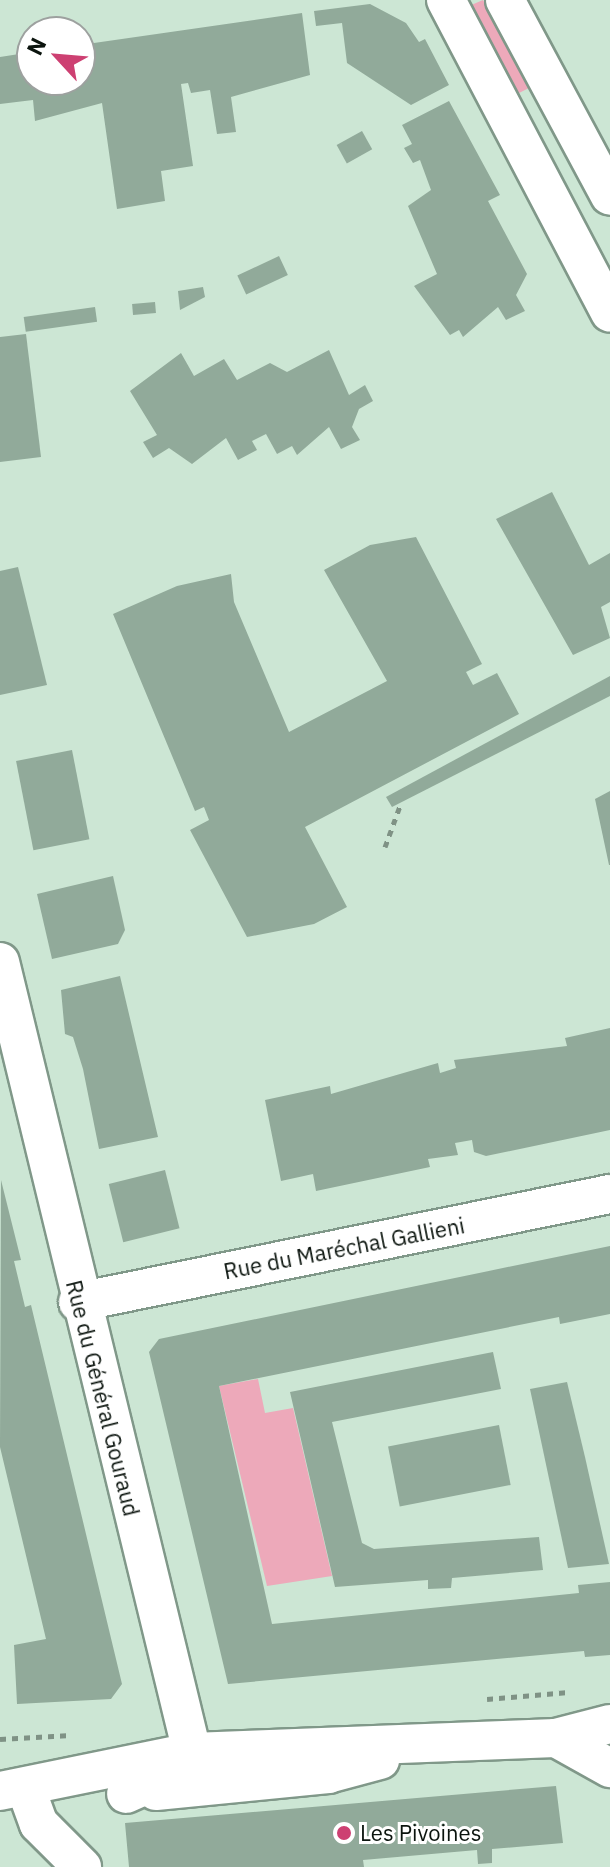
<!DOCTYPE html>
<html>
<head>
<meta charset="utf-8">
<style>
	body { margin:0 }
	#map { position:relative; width:610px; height:1867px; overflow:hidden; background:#cce6d4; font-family:"IBM Plex Sans",sans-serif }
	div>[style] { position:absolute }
	.green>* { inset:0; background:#eda9ba }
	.building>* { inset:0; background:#91aa9a; transform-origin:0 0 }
	.path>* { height:5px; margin-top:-2.5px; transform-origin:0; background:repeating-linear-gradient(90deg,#7f9285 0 6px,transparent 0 12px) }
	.roads { filter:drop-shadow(2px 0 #809889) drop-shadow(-2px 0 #809889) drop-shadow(0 2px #809889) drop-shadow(0 -2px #809889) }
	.minor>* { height:38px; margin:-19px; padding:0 19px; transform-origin:19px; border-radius:19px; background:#fff }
	.dots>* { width:22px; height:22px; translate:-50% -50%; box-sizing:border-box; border:4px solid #fff; border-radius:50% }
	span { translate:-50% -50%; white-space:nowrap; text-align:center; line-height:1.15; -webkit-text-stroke:6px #fff; paint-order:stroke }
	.street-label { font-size:22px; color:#0b140e }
	.poi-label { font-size:22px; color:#0b140e }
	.left { translate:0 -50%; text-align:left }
	.north { position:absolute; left:16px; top:16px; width:80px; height:80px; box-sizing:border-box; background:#fff; border:2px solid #9da19f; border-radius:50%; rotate:296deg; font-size:22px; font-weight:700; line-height:32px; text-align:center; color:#0b140e }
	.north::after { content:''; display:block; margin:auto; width:28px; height:36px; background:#cd4072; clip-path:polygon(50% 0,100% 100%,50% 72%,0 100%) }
</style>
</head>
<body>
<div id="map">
	<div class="green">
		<div style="clip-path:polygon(483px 0,531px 87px,507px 99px,462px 9px)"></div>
		<div style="clip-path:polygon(258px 1379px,265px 1413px,293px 1408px,332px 1576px,267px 1586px,219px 1386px)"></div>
	</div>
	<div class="building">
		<div style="clip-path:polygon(370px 4px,406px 23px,419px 42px,425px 39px,449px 85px,411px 105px,347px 63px,342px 23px,316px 26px,314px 11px)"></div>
		<div style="clip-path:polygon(302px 13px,310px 75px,231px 97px,236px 132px,217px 134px,210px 90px,191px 93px,188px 83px,181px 84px,193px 166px,161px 171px,165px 201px,117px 209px,102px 103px,35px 121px,33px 100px,0 104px,0 57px,32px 52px,32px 80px,80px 80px,80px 45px)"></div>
		<div style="clip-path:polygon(449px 101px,500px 195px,488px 201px,527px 274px,516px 295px,525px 311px,506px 320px,498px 307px,463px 337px,459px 330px,450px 335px,414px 286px,437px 274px,408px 206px,431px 190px,420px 160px,413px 163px,404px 148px,412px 144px,402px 125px)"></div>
		<div style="left:362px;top:131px;width:21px;height:29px;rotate:61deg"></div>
		<div style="left:279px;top:256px;width:21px;height:46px;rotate:65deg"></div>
		<div style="clip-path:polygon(203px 287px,205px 297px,180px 310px,178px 291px)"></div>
		<div style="left:155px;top:302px;width:11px;height:23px;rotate:85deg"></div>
		<div style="left:95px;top:307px;width:15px;height:72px;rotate:82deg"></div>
		<div style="clip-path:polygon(26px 334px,41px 457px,0 462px,0 337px)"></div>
		<div style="clip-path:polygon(329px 350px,349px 395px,365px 385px,373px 401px,359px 409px,352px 427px,360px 440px,341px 449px,329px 427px,297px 455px,292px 446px,277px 454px,266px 434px,252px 441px,257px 450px,238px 460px,226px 438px,192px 464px,169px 448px,153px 458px,143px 442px,157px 435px,130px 391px,181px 353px,194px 376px,224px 359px,237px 380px,270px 363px,287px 372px)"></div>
		<div style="clip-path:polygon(552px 492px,589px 565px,610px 553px,610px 602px,601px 607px,610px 638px,573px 655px,496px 519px)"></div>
		<div style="clip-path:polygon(416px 537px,482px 664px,466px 672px,473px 685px,497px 673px,519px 714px,305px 827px,347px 907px,314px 924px,247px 937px,190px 830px,209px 820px,204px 807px,195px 811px,113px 614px,177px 586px,231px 574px,234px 602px,289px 732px,387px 681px,324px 570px,370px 545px)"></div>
		<div style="clip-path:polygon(18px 567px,47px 685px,0 695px,0 571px)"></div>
		<div style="clip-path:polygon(610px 676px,610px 696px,392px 807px,386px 797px)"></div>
		<div style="left:72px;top:750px;width:91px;height:57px;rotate:79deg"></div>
		<div style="clip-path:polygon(610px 791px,610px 865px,609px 865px,595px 799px)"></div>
		<div style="clip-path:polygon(113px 876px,125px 930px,118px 944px,52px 959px,37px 894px)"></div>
		<div style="clip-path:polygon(120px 976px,158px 1137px,99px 1149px,83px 1069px,73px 1037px,65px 1034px,61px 990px)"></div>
		<div style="clip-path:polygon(610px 1028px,610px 1130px,486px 1156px,474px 1152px,472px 1140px,455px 1143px,458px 1155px,428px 1159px,430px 1167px,316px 1191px,313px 1174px,281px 1181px,265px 1100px,330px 1086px,331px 1094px,438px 1063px,440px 1073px,456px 1068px,454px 1060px,567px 1046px,565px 1038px)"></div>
		<div style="left:165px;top:1170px;width:60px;height:58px;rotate:76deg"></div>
		<div style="clip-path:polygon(1px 1180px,21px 1260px,14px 1261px,25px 1307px,31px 1305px,122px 1684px,111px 1699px,17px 1704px,14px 1645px,46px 1639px,0 1447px)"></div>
		<div style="clip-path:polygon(610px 1246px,610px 1314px,560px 1324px,559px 1317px,219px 1386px,272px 1624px,579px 1593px,578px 1585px,610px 1582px,610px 1655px,585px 1657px,584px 1651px,228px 1684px,149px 1352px,159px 1339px)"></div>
		<div style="clip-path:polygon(493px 1352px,501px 1389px,332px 1422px,362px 1543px,374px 1549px,539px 1537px,543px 1570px,452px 1578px,451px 1588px,428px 1589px,428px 1580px,335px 1587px,290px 1392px)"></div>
		<div style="clip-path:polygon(567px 1382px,585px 1457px,609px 1564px,568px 1568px,530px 1389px)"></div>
		<div style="left:499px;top:1425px;width:61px;height:113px;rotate:79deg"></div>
		<div style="clip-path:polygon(556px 1786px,563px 1843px,492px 1849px,492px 1863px,478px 1864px,477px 1850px,363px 1860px,364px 1867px,129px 1867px,125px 1823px)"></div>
	</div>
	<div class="path">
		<div style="left:385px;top:847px;width:47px;rotate:-70deg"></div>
		<div style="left:487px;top:1699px;width:82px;rotate:-4.9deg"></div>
		<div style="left:0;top:1739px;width:71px;rotate:-3.2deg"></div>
	</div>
	<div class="roads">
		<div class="minor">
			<div style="left:446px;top:0;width:353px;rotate:62.3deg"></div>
			<div style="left:505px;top:0;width:222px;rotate:61.8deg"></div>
			<div style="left:0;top:962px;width:813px;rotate:76.34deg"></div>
			<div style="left:192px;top:1752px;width:13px;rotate:94deg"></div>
			<div style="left:191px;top:1765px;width:71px;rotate:156deg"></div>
			<div style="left:78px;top:1302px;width:543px;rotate:-11.48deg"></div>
			<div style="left:556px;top:1738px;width:62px;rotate:29.1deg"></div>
			<div style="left:26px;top:1789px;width:37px;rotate:70deg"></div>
			<div style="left:39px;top:1824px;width:61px;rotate:45deg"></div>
			<div style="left:0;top:1791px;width:196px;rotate:-11.5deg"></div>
			<div style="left:192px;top:1752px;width:364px;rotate:-2.2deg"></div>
			<div style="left:556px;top:1738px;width:56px;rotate:-14.5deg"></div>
			<div style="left:156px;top:1791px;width:173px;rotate:-5.6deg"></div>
			<div style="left:328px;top:1774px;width:54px;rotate:-15.1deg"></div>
		</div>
	</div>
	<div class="dots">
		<div style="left:344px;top:1833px;background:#cd4072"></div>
	</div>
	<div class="street-label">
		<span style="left:344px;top:1248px;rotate:-11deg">Rue du Maréchal Gallieni</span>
		<span style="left:103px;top:1398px;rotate:76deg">Rue du Général Gouraud</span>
	</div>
	<div class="poi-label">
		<span class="left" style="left:360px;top:1833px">Les Pivoines</span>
	</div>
	<div class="north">N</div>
</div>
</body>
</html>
